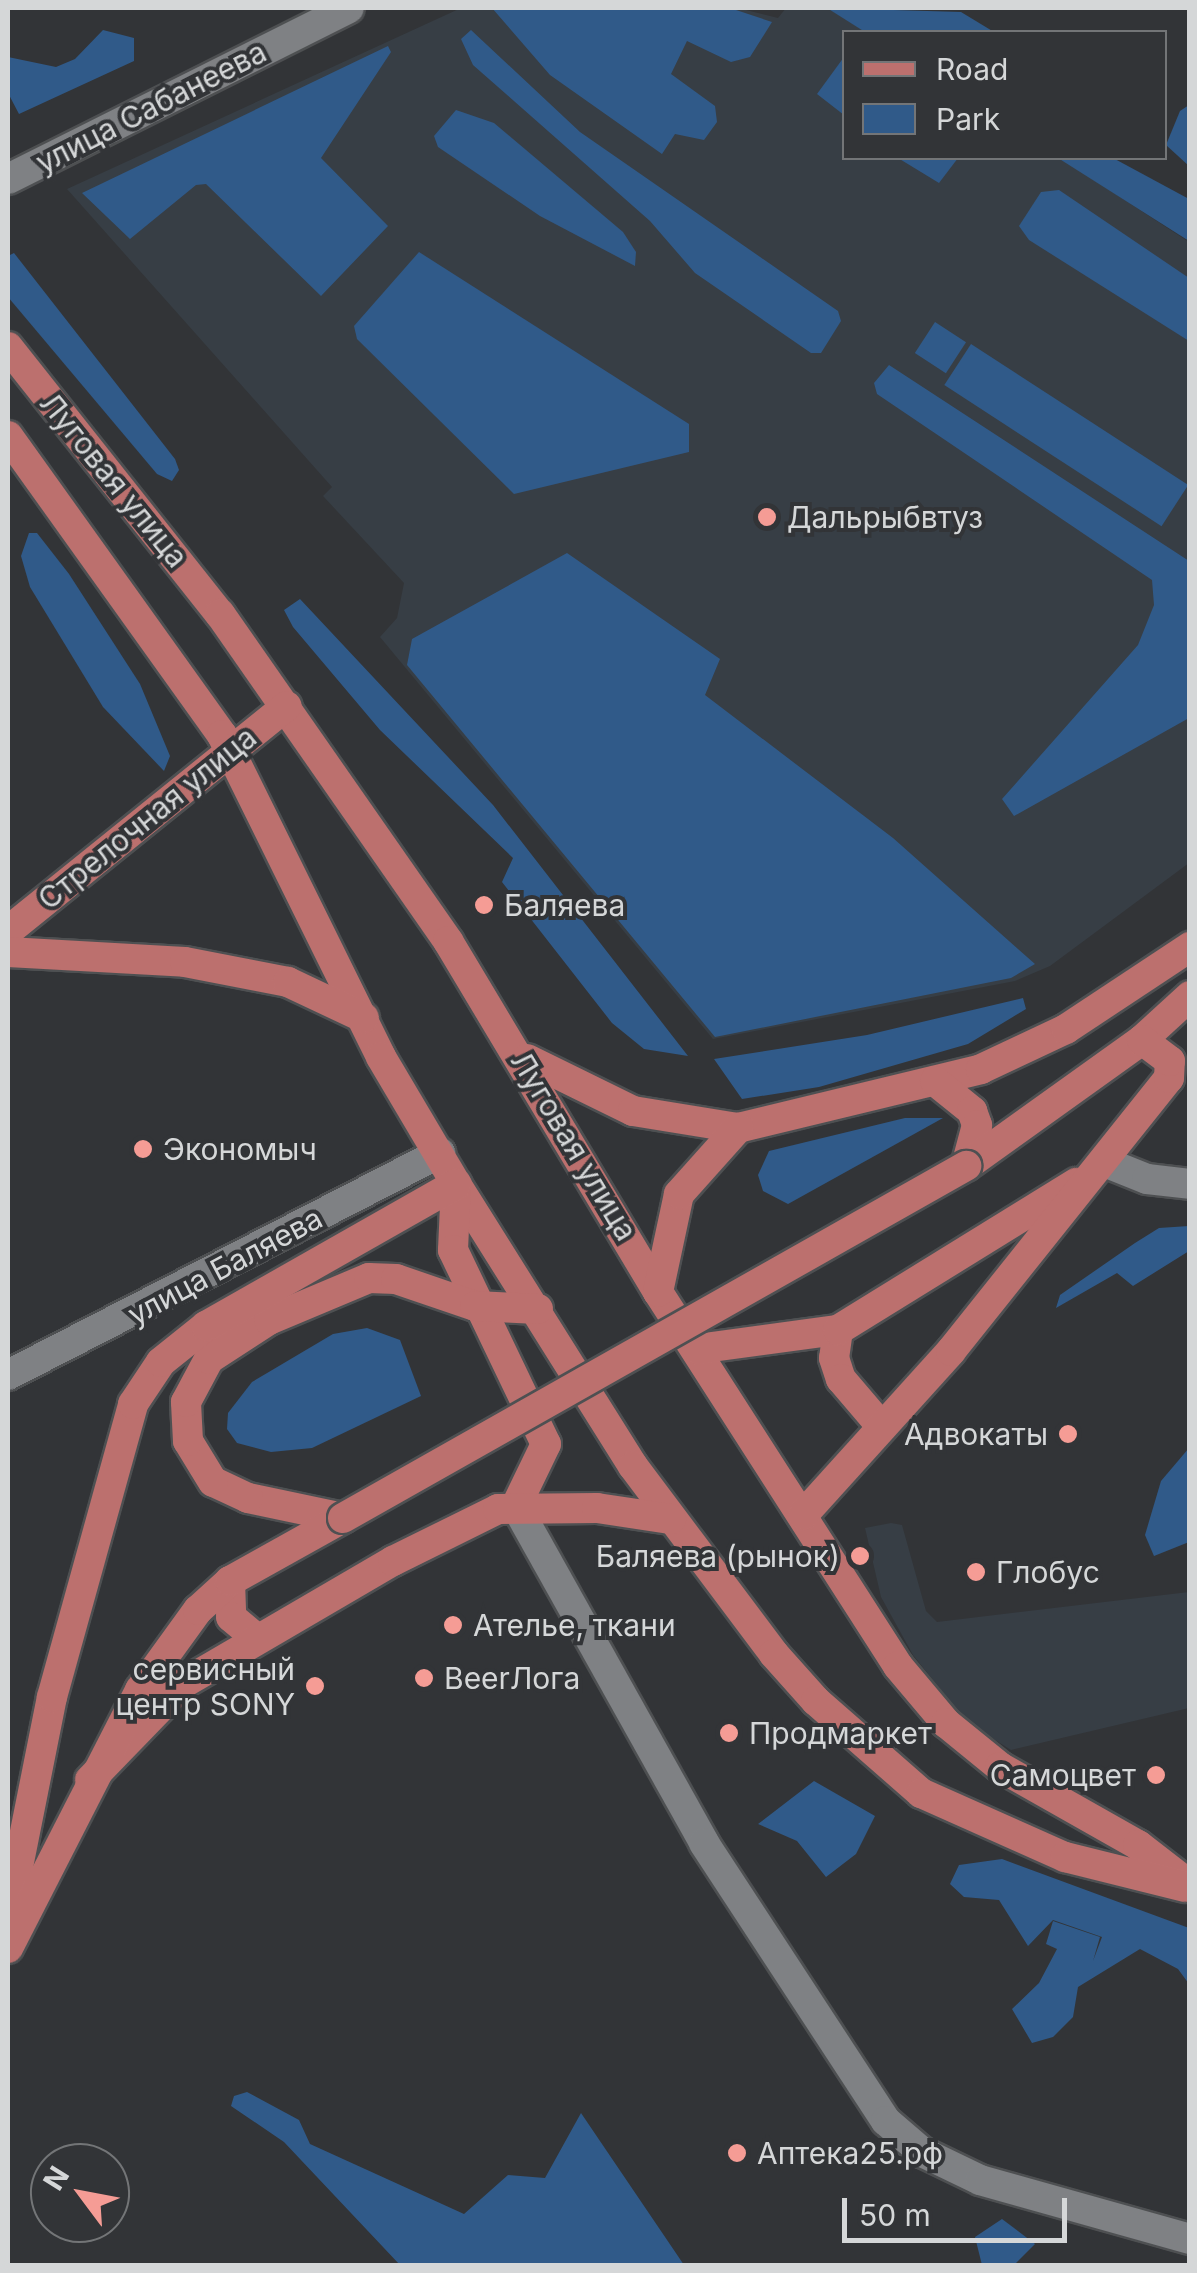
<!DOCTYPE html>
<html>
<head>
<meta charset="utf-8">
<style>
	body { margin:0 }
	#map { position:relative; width:1197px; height:2273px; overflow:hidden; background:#323437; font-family:Inter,sans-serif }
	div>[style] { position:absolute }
	.built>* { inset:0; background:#373e45 }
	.green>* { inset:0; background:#305a89; transform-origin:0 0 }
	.roads { filter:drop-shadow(2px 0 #4e5052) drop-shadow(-2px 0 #4e5052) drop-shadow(0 2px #4e5052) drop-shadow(0 -2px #4e5052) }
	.minor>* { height:30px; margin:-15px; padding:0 15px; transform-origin:15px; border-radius:15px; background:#7f8184 }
	.major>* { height:30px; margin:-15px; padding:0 15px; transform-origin:15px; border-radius:15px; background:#bc706e }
	.bridges { filter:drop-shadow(2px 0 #4e5052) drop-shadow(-2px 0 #4e5052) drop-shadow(0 2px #4e5052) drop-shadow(0 -2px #4e5052) }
	.major-bridge>* { height:30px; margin:-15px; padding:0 15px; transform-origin:15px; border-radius:15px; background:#bc706e }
	.dots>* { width:28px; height:28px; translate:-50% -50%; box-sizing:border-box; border:5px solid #323437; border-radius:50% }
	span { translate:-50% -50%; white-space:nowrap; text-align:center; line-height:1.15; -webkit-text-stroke:8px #323437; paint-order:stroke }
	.street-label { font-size:30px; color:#d5d7d8 }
	.poi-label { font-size:30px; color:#d5d7d8 }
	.left { translate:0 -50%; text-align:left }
	.right { translate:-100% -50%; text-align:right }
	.frame { position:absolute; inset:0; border:10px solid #d5d7d8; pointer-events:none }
	.legend { position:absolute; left:842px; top:30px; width:325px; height:130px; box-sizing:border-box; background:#323437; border:2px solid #737577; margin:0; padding:12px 18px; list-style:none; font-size:30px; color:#d5d7d8 }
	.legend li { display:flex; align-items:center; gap:20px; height:50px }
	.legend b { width:50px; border:2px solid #737577 }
	.north { position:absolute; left:30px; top:2143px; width:100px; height:100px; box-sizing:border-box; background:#323437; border:2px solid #737577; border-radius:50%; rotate:302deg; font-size:28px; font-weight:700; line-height:40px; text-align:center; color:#d5d7d8 }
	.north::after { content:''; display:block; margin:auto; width:35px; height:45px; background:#f59c95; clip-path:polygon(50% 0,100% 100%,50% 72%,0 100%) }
	.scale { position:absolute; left:842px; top:2198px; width:225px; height:45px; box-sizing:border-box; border:5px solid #d5d7d8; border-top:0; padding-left:12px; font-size:30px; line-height:35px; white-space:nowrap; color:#d5d7d8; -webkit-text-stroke:8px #323437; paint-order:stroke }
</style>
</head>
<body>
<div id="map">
	<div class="built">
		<div style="clip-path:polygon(461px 8px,738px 8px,778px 18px,786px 8px,828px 8px,866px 32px,844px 32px,844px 158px,1060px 158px,1189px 242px,1189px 576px,1147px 651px,1189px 721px,1189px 863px,1050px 966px,1015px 981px,713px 1039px,380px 637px,397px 618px,404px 583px,323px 496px,332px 487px,67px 189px)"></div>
		<div style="clip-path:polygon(891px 1523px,902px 1525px,926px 1611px,937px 1622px,1189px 1592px,1189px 1708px,1011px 1750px,992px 1738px,958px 1711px,913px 1655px,881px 1597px,865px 1528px)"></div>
	</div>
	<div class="green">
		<div style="clip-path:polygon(492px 8px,730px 8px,772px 22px,750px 57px,731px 62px,687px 41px,671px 74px,715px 106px,717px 122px,704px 140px,675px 134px,662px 154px,550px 75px)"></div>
		<div style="clip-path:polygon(827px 8px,961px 12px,994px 32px,865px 32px)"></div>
		<div style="clip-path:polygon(103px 30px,134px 38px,134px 61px,19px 114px,8px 93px,8px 57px,56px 67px,75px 59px)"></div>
		<div style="clip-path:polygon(471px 30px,580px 132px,838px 311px,841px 321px,821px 353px,811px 353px,695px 273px,650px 221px,473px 65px,461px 39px)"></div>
		<div style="clip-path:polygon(388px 46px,391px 52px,321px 158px,388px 226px,321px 296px,206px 184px,196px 185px,130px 239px,82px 193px)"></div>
		<div style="clip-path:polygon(844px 57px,844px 115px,817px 94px)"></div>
		<div style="clip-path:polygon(1189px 105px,1189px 166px,1166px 145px,1180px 111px)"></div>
		<div style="clip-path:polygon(456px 110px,494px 123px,623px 232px,636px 252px,635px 266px,540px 216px,438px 147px,434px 136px)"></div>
		<div style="clip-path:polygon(898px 158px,958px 158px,939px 183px)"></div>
		<div style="clip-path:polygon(1058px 158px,1113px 158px,1189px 199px,1189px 241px)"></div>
		<div style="clip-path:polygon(1059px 190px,1189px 278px,1189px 341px,1029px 240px,1019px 226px,1041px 192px)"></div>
		<div style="clip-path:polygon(419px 252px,689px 424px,689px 452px,514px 494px,357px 339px,354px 326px)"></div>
		<div style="clip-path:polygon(14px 253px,175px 459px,179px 470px,172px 481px,157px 474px,8px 297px,8px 256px)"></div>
		<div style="left:935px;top:322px;width:37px;height:37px;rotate:33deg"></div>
		<div style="left:971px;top:344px;width:259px;height:49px;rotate:33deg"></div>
		<div style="clip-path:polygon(889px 365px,1189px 561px,1189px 718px,1014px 816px,1002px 799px,1138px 645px,1154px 605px,1152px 580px,877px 394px,874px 383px)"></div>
		<div style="clip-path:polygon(29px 533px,37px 533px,69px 574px,140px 684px,170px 756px,164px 771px,103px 707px,30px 587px,21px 556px)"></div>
		<div style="clip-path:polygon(567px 553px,720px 659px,705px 695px,893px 838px,1035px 964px,1011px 978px,715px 1037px,407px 665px,412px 639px)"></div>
		<div style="clip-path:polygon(300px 599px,493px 805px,688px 1056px,644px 1049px,612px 1023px,502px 882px,513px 858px,380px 730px,293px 627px,284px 610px)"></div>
		<div style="clip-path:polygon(1023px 998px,1026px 1009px,968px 1044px,819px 1087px,742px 1099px,714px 1059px,867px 1035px)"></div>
		<div style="clip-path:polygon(905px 1118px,943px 1118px,788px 1204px,763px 1191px,758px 1175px,769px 1151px)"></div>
		<div style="clip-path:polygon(1189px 1226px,1189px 1251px,1133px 1286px,1117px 1273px,1056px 1308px,1060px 1295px,1135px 1243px,1159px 1228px)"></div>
		<div style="clip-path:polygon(367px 1328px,400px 1340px,421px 1396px,312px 1448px,271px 1452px,237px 1443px,227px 1429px,228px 1413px,252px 1382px,333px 1334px)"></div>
		<div style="clip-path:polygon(1189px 1448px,1189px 1542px,1154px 1556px,1145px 1535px,1161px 1481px)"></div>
		<div style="clip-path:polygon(814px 1781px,875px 1816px,856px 1854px,826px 1877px,797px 1841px,758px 1824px)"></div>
		<div style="clip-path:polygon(1002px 1859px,1189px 1928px,1189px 1984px,1178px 1969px,1140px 1949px,1078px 1987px,1073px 2017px,1053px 2037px,1032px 2043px,1012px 2009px,1039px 1983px,1057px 1949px,1046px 1944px,1053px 1921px,1100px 1937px,1093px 1961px,1102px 1937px,1053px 1920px,1028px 1946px,999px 1900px,964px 1897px,950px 1884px,959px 1865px)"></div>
		<div style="clip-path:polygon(247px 2092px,299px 2120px,310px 2144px,464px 2214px,508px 2175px,545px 2178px,581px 2113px,684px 2265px,400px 2265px,284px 2142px,231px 2106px,234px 2096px)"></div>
		<div style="clip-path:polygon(1002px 2219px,1035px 2244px,1014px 2265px,982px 2265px,975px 2237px)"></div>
	</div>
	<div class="roads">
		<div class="minor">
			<div style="left:8px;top:179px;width:381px;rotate:-26.6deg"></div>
			<div style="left:1107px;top:1163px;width:43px;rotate:21.8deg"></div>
			<div style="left:1147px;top:1179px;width:43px;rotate:6.6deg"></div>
			<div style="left:8px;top:1375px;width:486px;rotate:-27.2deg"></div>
			<div style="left:516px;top:1506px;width:386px;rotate:60.8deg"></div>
			<div style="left:704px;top:1843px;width:332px;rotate:56.8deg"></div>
			<div style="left:886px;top:2121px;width:48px;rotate:40.7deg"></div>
			<div style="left:922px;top:2152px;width:64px;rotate:25.8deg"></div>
			<div style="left:980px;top:2180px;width:218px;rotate:15.7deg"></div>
		</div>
		<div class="major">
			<div style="left:8px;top:347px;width:341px;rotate:51.6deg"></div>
			<div style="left:220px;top:614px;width:399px;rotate:55.1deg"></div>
			<div style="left:448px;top:941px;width:409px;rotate:59.1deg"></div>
			<div style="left:658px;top:1292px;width:444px;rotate:57.3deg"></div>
			<div style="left:898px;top:1666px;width:75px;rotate:49.9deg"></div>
			<div style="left:946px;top:1723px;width:70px;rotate:39.2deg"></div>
			<div style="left:1000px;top:1767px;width:159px;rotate:29.5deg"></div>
			<div style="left:1138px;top:1845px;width:66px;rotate:37.6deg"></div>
			<div style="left:8px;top:436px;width:368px;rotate:54.4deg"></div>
			<div style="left:222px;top:735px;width:359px;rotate:63.7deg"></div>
			<div style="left:381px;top:1057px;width:147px;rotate:59.4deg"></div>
			<div style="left:456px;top:1184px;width:333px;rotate:57.9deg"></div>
			<div style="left:633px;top:1466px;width:235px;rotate:53.1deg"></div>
			<div style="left:774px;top:1654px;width:63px;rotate:48.2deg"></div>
			<div style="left:816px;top:1701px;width:140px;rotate:41.2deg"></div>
			<div style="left:921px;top:1793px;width:158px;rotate:24deg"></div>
			<div style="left:1065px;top:1857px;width:124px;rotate:14deg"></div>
			<div style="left:8px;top:931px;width:358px;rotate:-38.9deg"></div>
			<div style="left:8px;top:952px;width:177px;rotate:3.2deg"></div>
			<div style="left:185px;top:962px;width:105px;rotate:11deg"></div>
			<div style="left:288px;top:982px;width:84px;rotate:25.3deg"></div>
			<div style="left:527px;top:1059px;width:118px;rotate:26.1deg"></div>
			<div style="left:633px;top:1111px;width:106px;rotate:9.2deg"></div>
			<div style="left:738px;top:1128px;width:250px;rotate:-13.6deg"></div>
			<div style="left:981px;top:1069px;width:94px;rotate:-25.2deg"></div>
			<div style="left:1066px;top:1029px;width:149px;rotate:-33.5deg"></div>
			<div style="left:935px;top:1081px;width:48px;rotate:39deg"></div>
			<div style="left:972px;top:1111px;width:15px;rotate:70deg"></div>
			<div style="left:977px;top:1125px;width:42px;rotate:105deg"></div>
			<div style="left:966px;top:1166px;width:216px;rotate:-35.6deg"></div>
			<div style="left:1142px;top:1040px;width:65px;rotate:-42.5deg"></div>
			<div style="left:456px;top:1184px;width:66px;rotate:92.6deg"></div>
			<div style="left:453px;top:1250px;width:215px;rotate:64.4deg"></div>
			<div style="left:546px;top:1444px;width:69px;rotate:115.8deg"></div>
			<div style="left:658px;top:1292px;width:100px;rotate:-77.9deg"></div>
			<div style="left:679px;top:1194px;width:89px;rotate:-48.2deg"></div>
			<div style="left:838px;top:1330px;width:28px;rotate:98deg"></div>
			<div style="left:834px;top:1358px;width:22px;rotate:72deg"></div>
			<div style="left:841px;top:1379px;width:63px;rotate:49.5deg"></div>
			<div style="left:697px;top:1349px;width:142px;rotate:-7.7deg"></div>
			<div style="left:838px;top:1330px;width:280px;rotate:-31.7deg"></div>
			<div style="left:803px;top:1515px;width:221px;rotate:-47.9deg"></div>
			<div style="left:951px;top:1351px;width:349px;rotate:-51.4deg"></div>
			<div style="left:1169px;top:1078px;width:17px;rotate:-87deg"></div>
			<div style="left:1170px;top:1061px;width:35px;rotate:-143deg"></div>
			<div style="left:343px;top:1518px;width:97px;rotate:-168.1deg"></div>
			<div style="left:248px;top:1498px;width:38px;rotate:-155deg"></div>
			<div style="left:213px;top:1482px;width:48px;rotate:-121.4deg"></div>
			<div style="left:188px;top:1441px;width:39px;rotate:-93deg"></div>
			<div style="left:186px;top:1402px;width:49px;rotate:-61.9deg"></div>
			<div style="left:209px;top:1359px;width:72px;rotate:-33deg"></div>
			<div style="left:269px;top:1320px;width:108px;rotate:-22.8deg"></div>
			<div style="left:369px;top:1278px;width:27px;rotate:2deg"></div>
			<div style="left:396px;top:1279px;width:83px;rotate:18.9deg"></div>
			<div style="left:475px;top:1306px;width:63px;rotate:2.7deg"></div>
			<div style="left:230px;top:1581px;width:36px;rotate:88deg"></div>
			<div style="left:231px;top:1617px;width:34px;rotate:40deg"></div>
			<div style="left:90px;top:1780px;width:135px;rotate:-45.9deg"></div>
			<div style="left:184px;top:1683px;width:242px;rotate:-30.3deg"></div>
			<div style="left:393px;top:1561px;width:117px;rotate:-26.3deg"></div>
			<div style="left:498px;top:1509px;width:99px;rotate:-0.6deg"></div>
			<div style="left:597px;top:1508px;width:75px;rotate:8.5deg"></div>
			<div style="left:8px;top:1917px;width:224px;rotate:-78.7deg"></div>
			<div style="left:52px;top:1697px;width:304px;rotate:-74.5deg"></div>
			<div style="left:133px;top:1404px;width:50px;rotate:-56.3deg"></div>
			<div style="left:161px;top:1362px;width:58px;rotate:-38.7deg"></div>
			<div style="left:206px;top:1326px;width:288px;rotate:-29.6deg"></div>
			<div style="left:8px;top:1948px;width:290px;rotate:-62.9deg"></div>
			<div style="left:140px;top:1690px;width:99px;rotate:-54.1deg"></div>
			<div style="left:198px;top:1610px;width:43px;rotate:-42.2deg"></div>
			<div style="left:230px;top:1581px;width:129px;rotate:-29.1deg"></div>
		</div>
	</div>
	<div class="bridges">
		<div class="major-bridge">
			<div style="left:343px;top:1518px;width:716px;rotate:-29.47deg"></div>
		</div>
	</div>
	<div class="dots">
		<div style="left:767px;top:517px;background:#f59c95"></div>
		<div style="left:484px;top:905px;background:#f59c95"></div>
		<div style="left:143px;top:1149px;background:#f59c95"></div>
		<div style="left:1068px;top:1434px;background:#f59c95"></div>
		<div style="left:860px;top:1556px;background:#f59c95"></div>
		<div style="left:976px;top:1572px;background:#f59c95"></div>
		<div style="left:453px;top:1625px;background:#f59c95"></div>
		<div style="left:424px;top:1678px;background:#f59c95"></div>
		<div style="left:315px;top:1686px;background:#f59c95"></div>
		<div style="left:729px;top:1733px;background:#f59c95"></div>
		<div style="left:1156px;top:1775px;background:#f59c95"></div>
		<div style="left:737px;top:2153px;background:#f59c95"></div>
	</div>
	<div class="street-label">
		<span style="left:151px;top:107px;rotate:-27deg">улица Сабанеева</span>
		<span style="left:114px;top:480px;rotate:51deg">Луговая улица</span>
		<span style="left:147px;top:818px;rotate:-39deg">Стрелочная улица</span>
		<span style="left:574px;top:1146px;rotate:59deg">Луговая улица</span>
		<span style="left:225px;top:1266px;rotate:-28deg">улица Баляева</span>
	</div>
	<div class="poi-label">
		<span class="left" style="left:787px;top:517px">Дальрыбвтуз</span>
		<span class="left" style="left:504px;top:905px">Баляева</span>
		<span class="left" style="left:163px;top:1149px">Экономыч</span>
		<span class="right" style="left:1048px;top:1434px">Адвокаты</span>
		<span class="right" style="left:840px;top:1556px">Баляева (рынок)</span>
		<span class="left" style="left:996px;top:1572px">Глобус</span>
		<span class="left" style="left:473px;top:1625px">Ателье, ткани</span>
		<span class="right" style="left:295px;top:1686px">сервисный<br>центр SONY</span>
		<span class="left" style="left:444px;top:1678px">BeerЛога</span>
		<span class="left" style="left:749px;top:1733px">Продмаркет</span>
		<span class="right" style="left:1136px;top:1775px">Самоцвет</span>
		<span class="left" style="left:757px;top:2153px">Аптека25.рф</span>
	</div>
	<div class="frame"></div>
	<ul class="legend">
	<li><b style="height:12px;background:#bc706e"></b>Road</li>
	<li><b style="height:28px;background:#305a89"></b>Park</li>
	</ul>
	<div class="north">N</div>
	<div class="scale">50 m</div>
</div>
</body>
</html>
